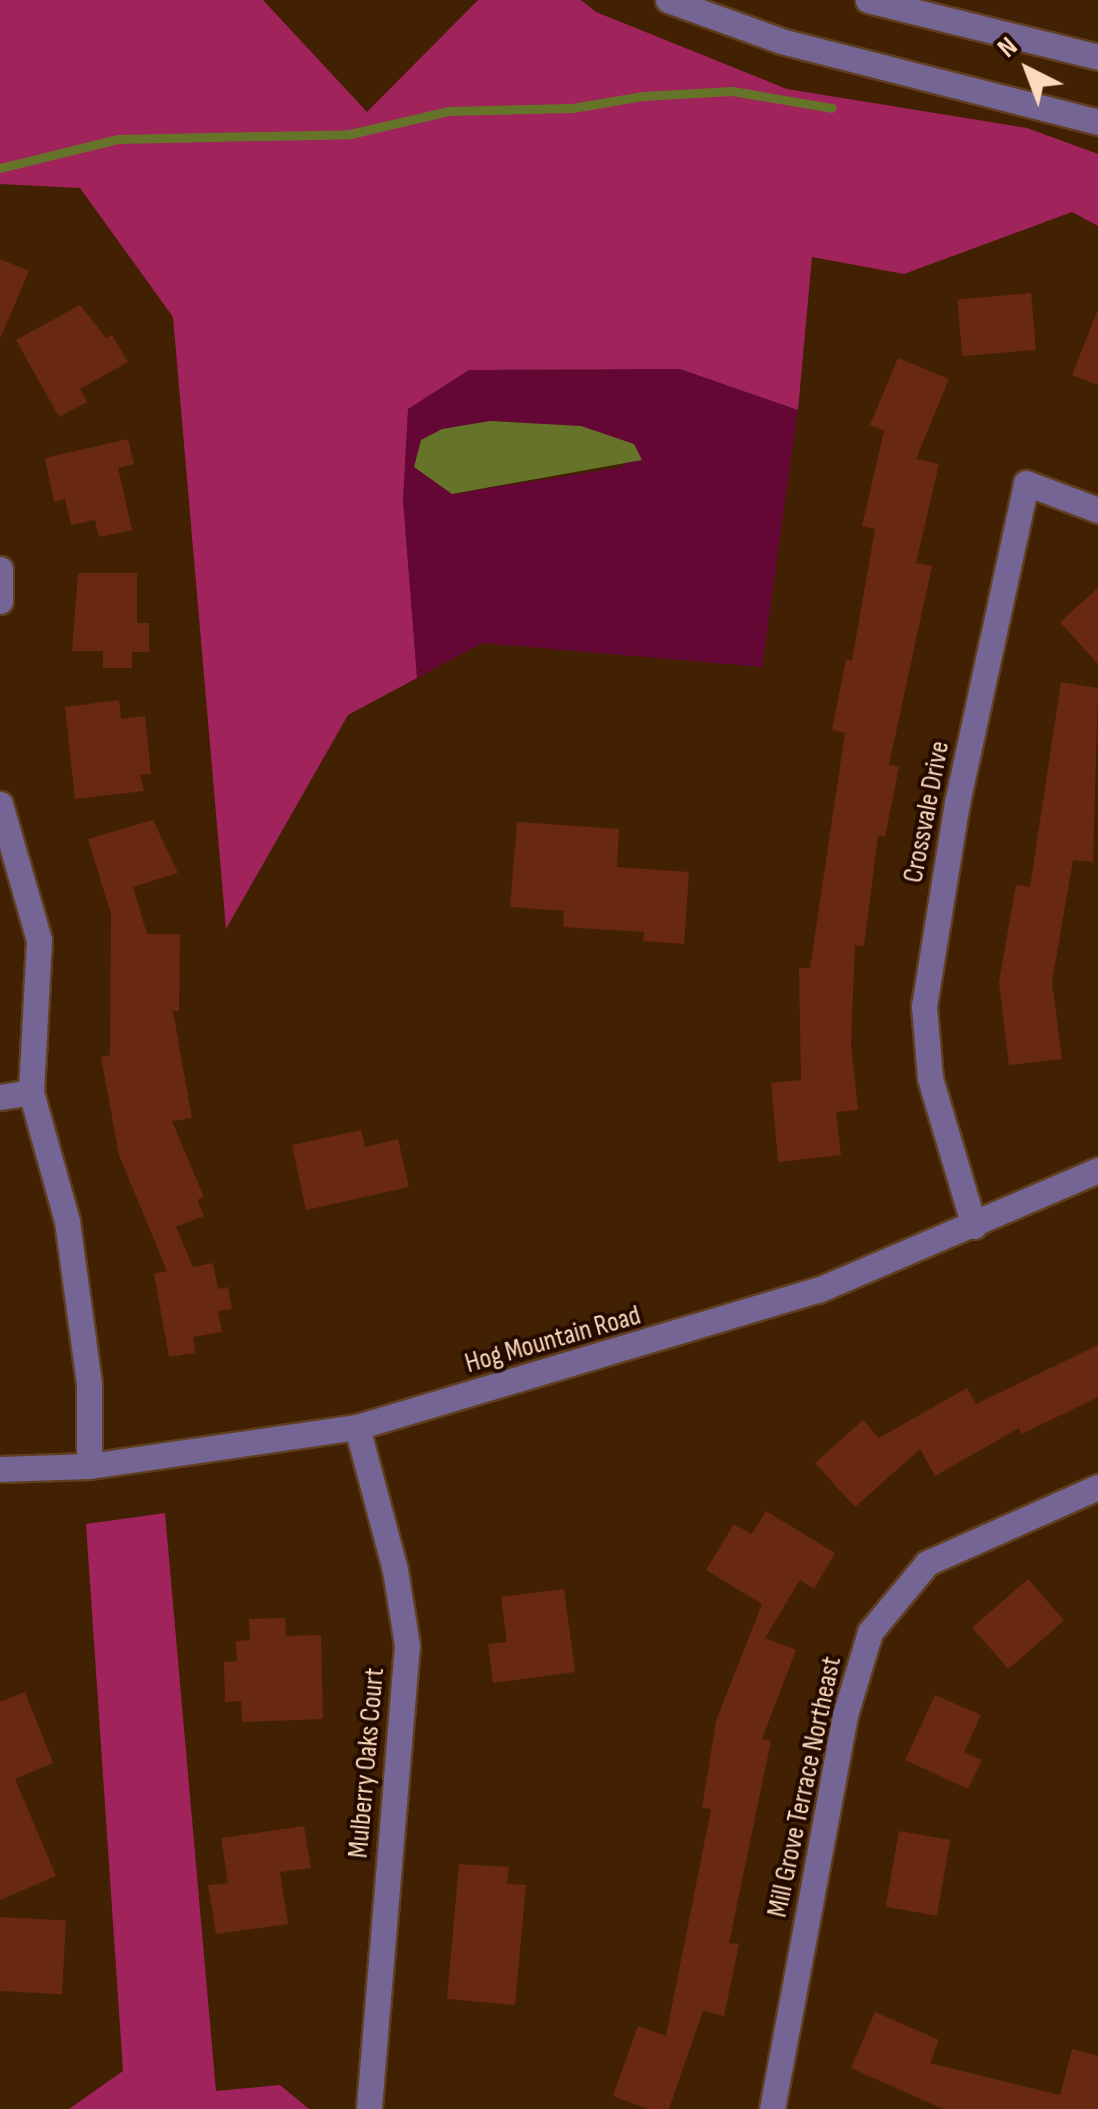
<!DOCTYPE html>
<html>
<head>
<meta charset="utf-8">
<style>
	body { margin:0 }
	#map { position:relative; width:1098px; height:2109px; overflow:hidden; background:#422102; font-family:"Sofia Sans Condensed",sans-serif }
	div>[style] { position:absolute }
	.green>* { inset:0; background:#640734 }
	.forest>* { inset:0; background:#a0235b }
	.water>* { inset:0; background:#66742a }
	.stream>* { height:9px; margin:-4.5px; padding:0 4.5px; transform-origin:4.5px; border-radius:4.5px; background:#66742a }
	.building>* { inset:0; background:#692811; transform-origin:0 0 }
	.roads { filter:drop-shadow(2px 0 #603e20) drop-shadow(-2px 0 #603e20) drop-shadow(0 2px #603e20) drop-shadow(0 -2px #603e20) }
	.minor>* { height:25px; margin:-12.5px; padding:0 12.5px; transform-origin:12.5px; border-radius:12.5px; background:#746594 }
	span { translate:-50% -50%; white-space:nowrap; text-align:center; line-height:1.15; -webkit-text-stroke:8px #240b00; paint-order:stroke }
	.street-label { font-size:28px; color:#fdd9bd }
	.north { position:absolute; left:978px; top:20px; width:100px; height:100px; -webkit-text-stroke:8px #240b00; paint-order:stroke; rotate:318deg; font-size:28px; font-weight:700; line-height:40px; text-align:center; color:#fdd9bd }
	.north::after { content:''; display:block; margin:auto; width:35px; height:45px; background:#fdd9bd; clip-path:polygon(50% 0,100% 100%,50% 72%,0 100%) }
</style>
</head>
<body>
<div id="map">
	<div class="green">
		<div style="clip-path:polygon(evenodd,680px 369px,798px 410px,762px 667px,482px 643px,417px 678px,403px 500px,408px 409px,469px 370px,680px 369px,625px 442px,634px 444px,623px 467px,452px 494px,625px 442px)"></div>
	</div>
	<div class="forest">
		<div style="clip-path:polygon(0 0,263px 0,367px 112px,478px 0,581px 0,596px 12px,787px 89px,1027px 128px,1098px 154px,1098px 226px,1072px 212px,904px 274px,812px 257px,798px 410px,680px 369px,469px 370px,408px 409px,403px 500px,417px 678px,348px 715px,226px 929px,173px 317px,80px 188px,0 184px)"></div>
		<div style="clip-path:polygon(165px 1513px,216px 2091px,280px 2085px,309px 2109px,69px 2109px,123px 2071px,86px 1524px)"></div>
	</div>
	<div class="water">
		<div style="clip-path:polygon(490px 421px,581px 426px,634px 444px,642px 460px,452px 494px,414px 467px,421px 440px,442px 429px)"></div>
	</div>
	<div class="stream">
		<div style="left:0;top:168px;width:122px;rotate:-13.8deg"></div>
		<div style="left:118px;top:139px;width:232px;rotate:-1.2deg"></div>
		<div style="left:350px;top:134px;width:102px;rotate:-13.1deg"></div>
		<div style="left:449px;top:111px;width:123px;rotate:-1.4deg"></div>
		<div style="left:572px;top:108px;width:72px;rotate:-9.6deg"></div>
		<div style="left:643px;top:96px;width:89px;rotate:-3.2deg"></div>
		<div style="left:732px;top:91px;width:101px;rotate:9.6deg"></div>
	</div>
	<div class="building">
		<div style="clip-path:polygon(0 259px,29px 271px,0 339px)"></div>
		<div style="left:1031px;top:293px;width:57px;height:74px;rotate:85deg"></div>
		<div style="clip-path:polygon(80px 305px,106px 338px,112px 335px,128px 362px,80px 389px,87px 402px,59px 417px,16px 340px)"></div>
		<div style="clip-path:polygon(1097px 312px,1098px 312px,1098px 385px,1072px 375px)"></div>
		<div style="clip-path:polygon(898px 358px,949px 379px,916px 459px,939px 464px,916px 563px,932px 566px,889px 765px,899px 767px,885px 837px,878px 836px,864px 946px,855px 945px,851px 1043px,858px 1110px,836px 1112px,841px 1155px,778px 1162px,771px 1083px,801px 1080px,799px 968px,810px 968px,845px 733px,832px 730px,846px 659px,852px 661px,875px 529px,862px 526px,884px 431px,870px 425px)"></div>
		<div style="clip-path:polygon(128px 439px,134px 464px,118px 468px,132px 530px,99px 537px,95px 520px,71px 525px,65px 499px,54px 502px,45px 458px)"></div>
		<div style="clip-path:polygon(78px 573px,137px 573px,137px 623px,149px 623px,149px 652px,132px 652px,132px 668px,103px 668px,103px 651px,72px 651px)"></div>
		<div style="clip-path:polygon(1098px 588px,1098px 664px,1060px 622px)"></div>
		<div style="clip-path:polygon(1061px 682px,1098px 688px,1093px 862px,1073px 860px,1052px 982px,1062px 1059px,1009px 1065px,999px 982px,1016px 885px,1030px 887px)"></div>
		<div style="clip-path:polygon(119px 700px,121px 719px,145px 716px,151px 774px,140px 775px,144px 791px,75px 799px,65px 707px)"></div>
		<div style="clip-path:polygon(153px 820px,178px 873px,133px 887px,147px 934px,180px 934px,179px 1011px,173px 1011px,192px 1118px,172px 1121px,204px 1197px,197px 1200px,204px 1216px,176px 1227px,193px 1267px,213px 1263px,218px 1289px,228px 1287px,232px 1309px,218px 1311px,222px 1332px,193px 1337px,195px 1353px,169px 1357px,154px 1274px,167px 1271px,119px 1155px,101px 1057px,110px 1055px,111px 914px,88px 839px)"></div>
		<div style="clip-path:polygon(517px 822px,619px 829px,617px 867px,689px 872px,684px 944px,643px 941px,644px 932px,563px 927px,564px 911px,510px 907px)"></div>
		<div style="clip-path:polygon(361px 1130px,365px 1147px,398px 1139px,409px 1187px,306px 1210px,292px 1145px)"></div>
		<div style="clip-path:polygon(1098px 1345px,1098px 1397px,1022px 1434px,1019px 1428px,935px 1476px,920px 1449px,855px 1507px,815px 1463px,863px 1420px,879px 1438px,967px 1388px,976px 1404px)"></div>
		<div style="clip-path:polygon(766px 1511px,835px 1553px,814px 1589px,800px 1580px,765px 1638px,796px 1650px,762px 1739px,771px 1741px,729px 1943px,739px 1944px,724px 2016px,703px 2011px,669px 2109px,648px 2109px,613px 2096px,638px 2026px,666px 2036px,711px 1809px,702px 1808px,716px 1721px,762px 1604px,706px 1570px,734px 1524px,752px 1534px)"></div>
		<div style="left:1028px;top:1579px;width:55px;height:74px;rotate:49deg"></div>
		<div style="clip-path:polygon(564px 1589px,575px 1672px,493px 1683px,488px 1644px,507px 1642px,501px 1597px)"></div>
		<div style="clip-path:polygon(285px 1618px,286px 1636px,321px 1635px,323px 1719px,242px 1722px,241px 1701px,225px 1702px,224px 1662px,237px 1661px,236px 1641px,250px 1640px,249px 1619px)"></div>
		<div style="clip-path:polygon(25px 1692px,53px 1763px,15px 1779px,56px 1876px,0 1900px,0 1702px)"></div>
		<div style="clip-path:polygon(935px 1695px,981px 1715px,964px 1752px,982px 1760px,968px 1789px,905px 1760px)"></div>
		<div style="clip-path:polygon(304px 1826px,311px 1868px,280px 1872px,288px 1924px,216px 1934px,208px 1885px,228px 1883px,221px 1838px)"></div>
		<div style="left:899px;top:1831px;width:52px;height:77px;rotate:10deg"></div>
		<div style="clip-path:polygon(459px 1864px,509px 1867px,507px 1884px,526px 1885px,515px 2005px,447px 1999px)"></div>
		<div style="left:0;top:1917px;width:66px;height:74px;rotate:3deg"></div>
		<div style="clip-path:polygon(875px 2012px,939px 2040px,930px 2063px,1060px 2095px,1072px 2049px,1098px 2056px,1098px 2109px,943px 2109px,851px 2068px)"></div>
	</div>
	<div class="roads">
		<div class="minor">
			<div style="left:668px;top:0;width:120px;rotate:19.9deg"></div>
			<div style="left:781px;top:41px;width:327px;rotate:14.3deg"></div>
			<div style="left:868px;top:0;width:237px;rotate:13.9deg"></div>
			<div style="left:0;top:569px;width:32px;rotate:90deg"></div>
			<div style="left:0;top:804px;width:141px;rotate:74deg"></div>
			<div style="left:39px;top:940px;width:152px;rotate:93deg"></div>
			<div style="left:31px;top:1092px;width:134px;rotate:74.4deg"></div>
			<div style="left:67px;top:1221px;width:164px;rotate:82.3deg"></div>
			<div style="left:89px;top:1384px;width:82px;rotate:90deg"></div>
			<div style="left:0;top:1097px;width:31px;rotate:-9deg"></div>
			<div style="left:974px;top:1226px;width:154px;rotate:-106.6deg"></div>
			<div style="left:930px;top:1078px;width:72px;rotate:-94.8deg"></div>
			<div style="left:924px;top:1006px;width:206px;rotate:-80.8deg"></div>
			<div style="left:957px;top:803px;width:327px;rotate:-77.8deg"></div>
			<div style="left:1026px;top:483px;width:77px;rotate:20.6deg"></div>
			<div style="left:357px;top:1427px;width:148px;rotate:75.1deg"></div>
			<div style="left:395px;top:1570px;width:76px;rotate:80.9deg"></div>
			<div style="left:407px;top:1645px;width:466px;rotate:94.7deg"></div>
			<div style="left:0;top:1469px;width:89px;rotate:-1.9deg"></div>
			<div style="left:89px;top:1466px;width:271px;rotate:-8.3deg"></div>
			<div style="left:357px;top:1427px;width:481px;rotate:-16.6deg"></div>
			<div style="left:818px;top:1290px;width:305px;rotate:-23.2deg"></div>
			<div style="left:772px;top:2109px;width:401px;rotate:-79.5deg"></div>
			<div style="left:845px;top:1715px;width:87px;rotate:-73.2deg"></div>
			<div style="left:870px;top:1632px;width:89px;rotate:-50.4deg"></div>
			<div style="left:927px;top:1563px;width:187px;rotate:-24deg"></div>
		</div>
	</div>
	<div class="street-label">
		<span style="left:927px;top:812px;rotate:-79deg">Crossvale Drive</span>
		<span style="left:553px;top:1340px;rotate:-16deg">Hog Mountain Road</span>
		<span style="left:367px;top:1763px;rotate:-85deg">Mulberry Oaks Court</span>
		<span style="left:805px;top:1787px;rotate:-78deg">Mill Grove Terrace Northeast</span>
	</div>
	<div class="north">N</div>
</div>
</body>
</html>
